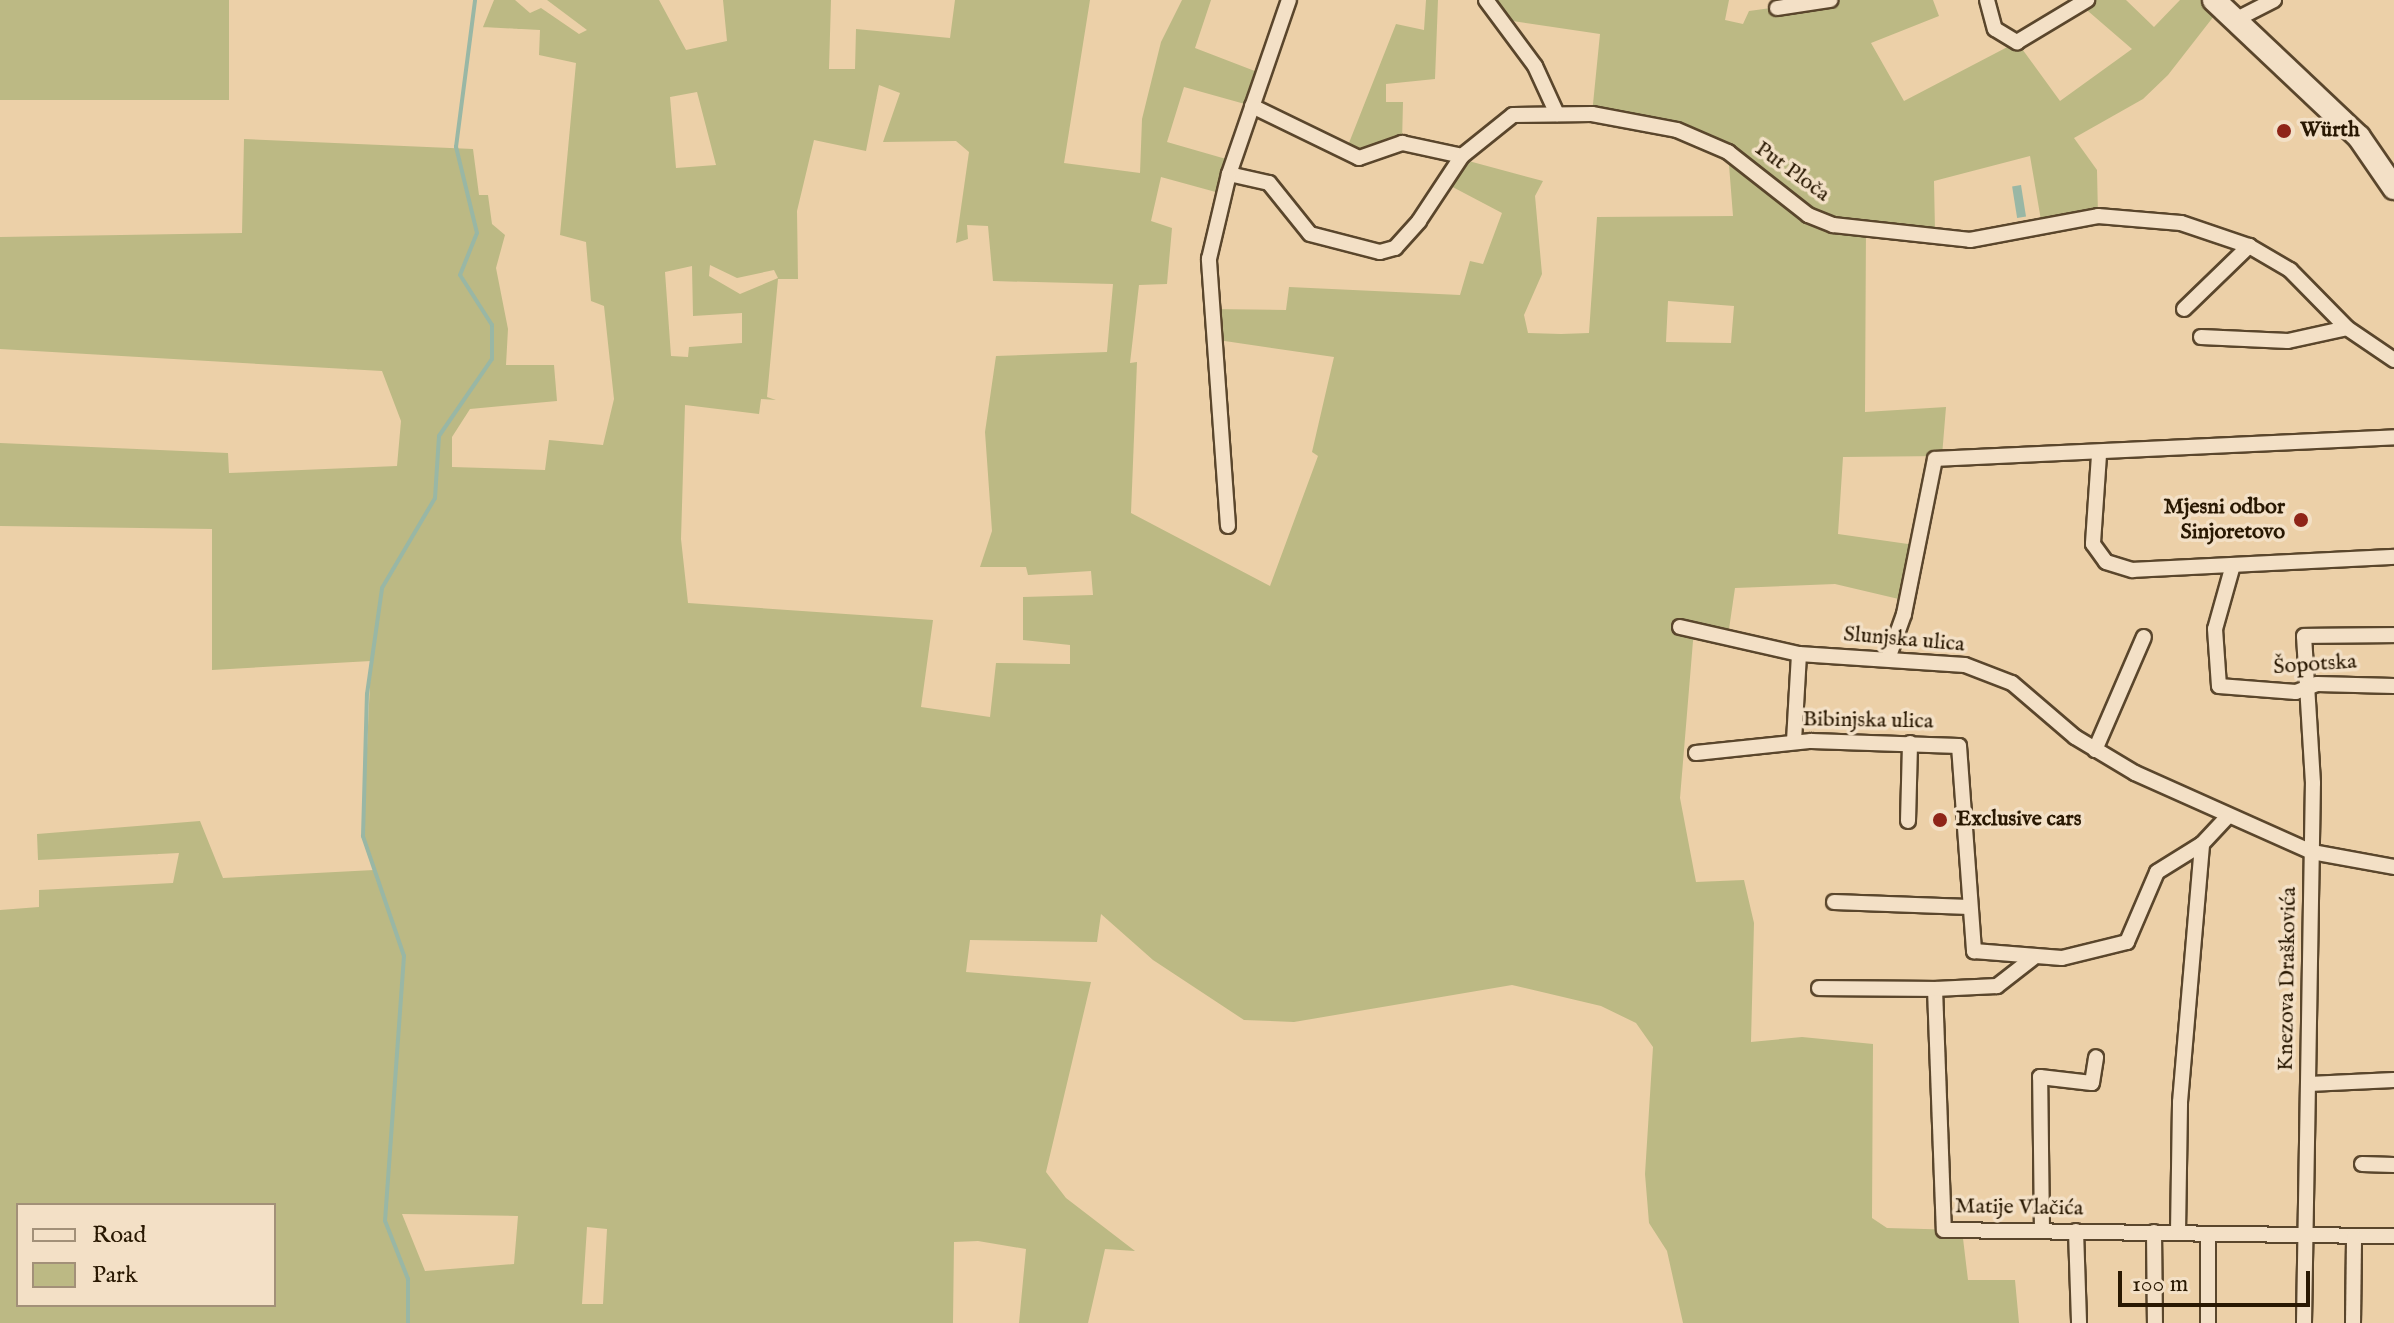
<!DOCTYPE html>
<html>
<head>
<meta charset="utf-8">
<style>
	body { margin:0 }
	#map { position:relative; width:2394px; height:1323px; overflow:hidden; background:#ecd0a8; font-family:"IM FELL English",serif }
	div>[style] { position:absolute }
	.green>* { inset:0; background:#bcb984; transform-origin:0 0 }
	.water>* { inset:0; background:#99b7a5; transform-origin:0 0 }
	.stream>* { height:4px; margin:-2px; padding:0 2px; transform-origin:2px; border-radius:2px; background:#99b7a5 }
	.roads { filter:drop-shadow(2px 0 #5a462c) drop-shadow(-2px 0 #5a462c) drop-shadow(0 2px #5a462c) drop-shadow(0 -2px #5a462c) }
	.street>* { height:14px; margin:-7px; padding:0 7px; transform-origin:7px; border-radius:7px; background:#f3e0c6 }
	.secondary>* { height:22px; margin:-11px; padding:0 11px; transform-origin:11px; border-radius:11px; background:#f3e0c6 }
	.dots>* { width:22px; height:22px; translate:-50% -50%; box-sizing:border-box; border:4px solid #f3e0c6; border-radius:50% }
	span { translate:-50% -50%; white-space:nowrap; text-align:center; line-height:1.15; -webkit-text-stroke:7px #f3e0c6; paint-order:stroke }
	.poi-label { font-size:22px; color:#291802; font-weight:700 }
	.left { translate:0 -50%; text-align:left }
	.right { translate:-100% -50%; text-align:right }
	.street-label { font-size:22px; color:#291802 }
	.legend { position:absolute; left:16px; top:1203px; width:260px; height:104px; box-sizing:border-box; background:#f3e0c6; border:2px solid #a29078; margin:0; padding:10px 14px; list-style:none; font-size:24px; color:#291802 }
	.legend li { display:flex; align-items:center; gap:16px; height:40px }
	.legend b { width:40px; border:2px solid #a29078 }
	.scale { position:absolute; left:2118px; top:1271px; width:192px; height:36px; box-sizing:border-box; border:4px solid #291802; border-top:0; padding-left:10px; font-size:24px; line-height:28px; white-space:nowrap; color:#291802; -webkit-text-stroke:6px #f3e0c6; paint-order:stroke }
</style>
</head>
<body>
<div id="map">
	<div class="green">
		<div style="left:0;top:0;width:229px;height:100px"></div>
		<div style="clip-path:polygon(evenodd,494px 0,515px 0,530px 13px,541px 8px,579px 34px,587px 30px,547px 0,659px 0,686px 50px,727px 41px,723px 0,831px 0,829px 69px,855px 69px,856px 29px,950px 38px,955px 0,1090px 0,1064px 163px,1140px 173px,1142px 119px,1161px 42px,1182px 0,1211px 0,1195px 48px,1260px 73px,1252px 106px,1184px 87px,1167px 142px,1233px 161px,1223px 194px,1161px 177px,1151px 221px,1172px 228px,1167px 284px,1139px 285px,1130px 363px,1137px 362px,1131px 513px,1270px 586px,1318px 456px,1312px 452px,1334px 357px,1211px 339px,1209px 309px,1286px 310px,1289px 287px,1460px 295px,1470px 261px,1483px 264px,1502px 213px,1445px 183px,1447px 158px,1404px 147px,1345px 153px,1396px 24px,1424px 30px,1426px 0,1438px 0,1435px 79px,1386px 84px,1386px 102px,1403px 102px,1402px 143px,1543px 181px,1535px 196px,1542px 274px,1524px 315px,1528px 333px,1561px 334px,1589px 333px,1597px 217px,1733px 216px,1728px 152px,1677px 130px,1592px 114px,1600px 34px,1499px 19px,1486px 0,1729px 0,1725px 20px,1743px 24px,1749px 11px,1830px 0,1933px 0,1939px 16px,1871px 43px,1904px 101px,2017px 42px,2060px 101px,2132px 49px,2081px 5px,2087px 0,2126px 0,2154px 27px,2180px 0,2214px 0,2221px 7px,2168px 75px,2143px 99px,2074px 138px,2097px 170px,2098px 216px,2043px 232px,2030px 156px,1934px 181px,1935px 231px,1866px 228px,1865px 412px,1946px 407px,1942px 456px,1843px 457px,1838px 534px,1915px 545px,1903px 600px,1835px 584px,1735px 588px,1728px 636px,1694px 629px,1680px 798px,1696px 882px,1744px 880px,1754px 923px,1751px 1042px,1802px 1037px,1873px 1044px,1872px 1218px,1887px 1228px,1962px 1230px,1968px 1280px,2015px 1280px,2019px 1323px,1683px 1323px,1667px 1251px,1649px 1223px,1645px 1174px,1653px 1047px,1636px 1023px,1601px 1006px,1512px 985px,1294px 1022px,1244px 1020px,1153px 960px,1101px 914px,1097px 942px,970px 940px,966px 972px,1091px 982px,1046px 1172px,1066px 1198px,1135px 1251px,1105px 1249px,1088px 1323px,1019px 1323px,1026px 1249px,978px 1241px,954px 1242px,953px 1323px,0 1323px,0 910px,39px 907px,39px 890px,173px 883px,179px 853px,38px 860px,37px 834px,200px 821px,223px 878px,374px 870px,363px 836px,371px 661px,212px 670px,212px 529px,0 526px,0 443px,228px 453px,229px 473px,397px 466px,401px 421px,382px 371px,0 349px,0 237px,242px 233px,244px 139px,473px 149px,479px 195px,488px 195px,492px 224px,505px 235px,496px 268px,508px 329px,506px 365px,554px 365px,557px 401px,470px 409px,452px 437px,452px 467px,545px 470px,549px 440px,603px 445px,614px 399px,604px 306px,591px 301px,586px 242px,560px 235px,576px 63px,539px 55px,540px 30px,483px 27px,494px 0,879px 85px,900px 93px,883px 142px,956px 141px,969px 152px,956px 243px,968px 239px,967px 225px,988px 226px,993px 281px,1113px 284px,1107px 352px,996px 356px,985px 432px,992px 531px,980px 567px,1026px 567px,1028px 575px,1091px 571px,1093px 595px,1023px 597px,1023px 640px,1070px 645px,1070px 664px,996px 663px,990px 717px,921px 707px,933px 620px,688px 603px,681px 539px,685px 405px,759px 414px,761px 399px,776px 400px,767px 397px,778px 279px,798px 279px,797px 211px,814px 140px,866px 151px,879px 85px,494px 0,697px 92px,716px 165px,676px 168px,670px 97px,697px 92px,494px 0,710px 265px,737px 278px,774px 270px,778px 278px,740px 294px,709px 276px,710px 265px,494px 0,692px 266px,693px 316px,742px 313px,742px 343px,689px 347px,688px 357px,671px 356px,665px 272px,692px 266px,494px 0,1668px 301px,1734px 306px,1731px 343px,1666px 342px,1668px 301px,494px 0,18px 1205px,274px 1205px,274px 1305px,18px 1305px,18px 1205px,494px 0,402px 1214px,518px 1216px,514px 1264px,425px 1271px,402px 1214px,494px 0,587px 1227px,607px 1229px,603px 1304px,582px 1304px,587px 1227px)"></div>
	</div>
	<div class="water">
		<div style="left:2021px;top:185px;width:32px;height:9px;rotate:81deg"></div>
	</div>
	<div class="stream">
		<div style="left:408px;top:1323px;width:44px;rotate:-90deg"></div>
		<div style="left:408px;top:1279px;width:62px;rotate:-111.6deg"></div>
		<div style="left:385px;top:1221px;width:266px;rotate:-85.9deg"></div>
		<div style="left:404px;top:956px;width:127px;rotate:-108.9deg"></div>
		<div style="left:363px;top:836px;width:142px;rotate:-88.4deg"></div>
		<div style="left:367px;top:694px;width:107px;rotate:-81.9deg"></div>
		<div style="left:382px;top:588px;width:104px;rotate:-59.5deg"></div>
		<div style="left:435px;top:498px;width:62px;rotate:-86.3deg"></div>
		<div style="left:439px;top:436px;width:93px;rotate:-55.5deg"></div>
		<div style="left:492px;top:359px;width:34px;rotate:-90deg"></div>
		<div style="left:492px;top:325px;width:59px;rotate:-122.6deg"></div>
		<div style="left:460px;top:275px;width:45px;rotate:-68deg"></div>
		<div style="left:477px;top:233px;width:89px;rotate:-103.7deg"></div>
		<div style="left:456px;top:147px;width:148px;rotate:-82.6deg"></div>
	</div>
	<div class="roads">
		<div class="street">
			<div style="left:1486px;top:0;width:82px;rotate:53.4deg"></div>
			<div style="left:1535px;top:66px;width:53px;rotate:65.4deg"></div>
			<div style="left:1987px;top:0;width:30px;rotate:75deg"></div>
			<div style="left:1995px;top:29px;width:26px;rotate:31deg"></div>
			<div style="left:2017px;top:42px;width:82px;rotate:-31deg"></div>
			<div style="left:1777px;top:8px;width:54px;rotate:-8.6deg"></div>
			<div style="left:2235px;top:20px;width:44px;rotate:-27.1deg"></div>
			<div style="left:1252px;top:106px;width:119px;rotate:25.9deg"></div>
			<div style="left:1359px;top:158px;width:46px;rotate:-19.2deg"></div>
			<div style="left:1402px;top:143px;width:61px;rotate:12.2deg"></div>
			<div style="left:1462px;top:156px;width:65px;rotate:-38.8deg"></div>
			<div style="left:1513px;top:115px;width:79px;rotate:-0.7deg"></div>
			<div style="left:1592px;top:114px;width:86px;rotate:10.7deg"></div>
			<div style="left:1677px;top:130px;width:56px;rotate:23.3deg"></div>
			<div style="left:1728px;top:152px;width:102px;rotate:38.2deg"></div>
			<div style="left:1808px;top:215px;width:27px;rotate:22deg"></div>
			<div style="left:1833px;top:225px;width:138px;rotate:6.2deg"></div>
			<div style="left:1970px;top:240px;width:130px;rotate:-10.6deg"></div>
			<div style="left:2098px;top:216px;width:83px;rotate:4.8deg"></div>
			<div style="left:2181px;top:223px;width:72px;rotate:18.7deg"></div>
			<div style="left:2249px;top:246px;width:48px;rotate:30.3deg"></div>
			<div style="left:2290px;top:270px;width:81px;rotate:45.5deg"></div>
			<div style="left:2347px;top:328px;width:57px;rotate:34.2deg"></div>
			<div style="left:1229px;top:174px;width:41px;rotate:12.7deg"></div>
			<div style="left:1269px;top:183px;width:65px;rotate:51.2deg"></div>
			<div style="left:1310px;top:234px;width:72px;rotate:14.4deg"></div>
			<div style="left:1380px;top:252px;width:16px;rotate:-15deg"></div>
			<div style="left:1395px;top:248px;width:36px;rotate:-48deg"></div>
			<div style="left:1419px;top:221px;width:78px;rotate:-56.5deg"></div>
			<div style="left:2184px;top:309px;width:91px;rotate:-44.1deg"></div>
			<div style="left:2201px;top:337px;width:87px;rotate:2.6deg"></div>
			<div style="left:2288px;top:341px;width:60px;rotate:-12.4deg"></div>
			<div style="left:2099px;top:455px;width:89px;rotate:93.9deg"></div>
			<div style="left:2093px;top:544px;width:22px;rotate:54deg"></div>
			<div style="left:2106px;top:562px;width:28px;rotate:17deg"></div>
			<div style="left:2133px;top:570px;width:261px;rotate:-2.9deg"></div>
			<div style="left:1228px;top:526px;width:268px;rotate:-94.1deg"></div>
			<div style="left:1209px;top:259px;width:87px;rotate:-76.8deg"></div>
			<div style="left:1229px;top:174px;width:184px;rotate:-71deg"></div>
			<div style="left:2233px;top:565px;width:66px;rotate:105.7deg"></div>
			<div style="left:2215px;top:629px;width:57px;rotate:86deg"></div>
			<div style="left:2219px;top:686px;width:77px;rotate:4.5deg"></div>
			<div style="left:2296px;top:692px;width:22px;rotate:-21deg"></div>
			<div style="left:2317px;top:684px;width:77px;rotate:1.5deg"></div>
			<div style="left:1680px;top:627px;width:122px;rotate:12.8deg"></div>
			<div style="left:1799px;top:654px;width:166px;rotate:3.8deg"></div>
			<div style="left:1965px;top:665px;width:50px;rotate:21deg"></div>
			<div style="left:2012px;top:683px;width:83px;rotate:40.6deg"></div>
			<div style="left:2075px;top:737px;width:70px;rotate:31deg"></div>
			<div style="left:2135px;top:773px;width:194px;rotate:24.1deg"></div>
			<div style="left:2312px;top:852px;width:83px;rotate:10.4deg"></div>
			<div style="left:1888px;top:659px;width:48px;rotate:-70.4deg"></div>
			<div style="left:1904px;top:614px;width:158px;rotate:-78.7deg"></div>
			<div style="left:1935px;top:459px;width:460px;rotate:-2.7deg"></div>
			<div style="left:1794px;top:741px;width:87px;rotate:-86.7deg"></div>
			<div style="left:2095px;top:750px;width:123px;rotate:-66.6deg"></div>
			<div style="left:1696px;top:753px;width:116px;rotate:-6deg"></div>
			<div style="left:1811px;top:741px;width:148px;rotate:1.9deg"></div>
			<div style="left:1959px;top:746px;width:206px;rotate:85.8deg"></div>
			<div style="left:1974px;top:951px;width:88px;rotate:4.5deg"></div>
			<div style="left:2062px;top:958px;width:67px;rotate:-13.8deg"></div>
			<div style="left:2127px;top:942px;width:76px;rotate:-66.8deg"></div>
			<div style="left:2157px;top:872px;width:53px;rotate:-31.9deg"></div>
			<div style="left:2202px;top:844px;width:38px;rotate:-47deg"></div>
			<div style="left:1908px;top:821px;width:78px;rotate:-88.5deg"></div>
			<div style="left:1834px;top:902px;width:135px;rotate:2.1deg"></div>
			<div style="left:2033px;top:958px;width:46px;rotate:142.1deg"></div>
			<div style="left:1997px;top:986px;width:62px;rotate:177.2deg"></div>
			<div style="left:1935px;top:989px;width:241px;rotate:87.9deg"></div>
			<div style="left:1944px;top:1230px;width:450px;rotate:0.8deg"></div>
			<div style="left:1819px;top:988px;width:116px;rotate:0.5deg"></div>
			<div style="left:2309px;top:1084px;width:85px;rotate:-2.7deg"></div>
			<div style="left:2362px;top:1164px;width:32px;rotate:2deg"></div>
			<div style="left:2042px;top:1230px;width:153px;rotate:-90.7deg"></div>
			<div style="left:2040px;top:1077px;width:52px;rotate:6.6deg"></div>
			<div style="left:2092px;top:1083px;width:26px;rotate:-81deg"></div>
			<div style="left:2076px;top:1231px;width:92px;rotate:88.1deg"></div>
			<div style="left:2154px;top:1232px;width:91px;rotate:89.4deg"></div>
			<div style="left:2178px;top:1232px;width:130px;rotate:-89.1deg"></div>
			<div style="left:2180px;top:1102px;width:259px;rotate:-85.1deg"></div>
			<div style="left:2208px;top:1323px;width:89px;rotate:-90deg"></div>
			<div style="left:2304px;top:1323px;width:540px;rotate:-89.05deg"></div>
			<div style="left:2313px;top:783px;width:147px;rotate:-93.5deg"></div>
			<div style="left:2304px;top:636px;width:90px;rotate:-0.6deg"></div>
			<div style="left:2353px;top:1323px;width:87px;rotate:-89.3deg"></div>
		</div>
		<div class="secondary">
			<div style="left:2214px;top:0;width:199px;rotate:43.4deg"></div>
			<div style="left:2359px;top:137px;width:62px;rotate:55.5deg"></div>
		</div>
	</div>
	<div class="dots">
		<div style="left:2284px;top:131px;background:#8f2418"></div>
		<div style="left:2301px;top:520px;background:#8f2418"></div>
		<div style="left:1940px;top:820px;background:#8f2418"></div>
	</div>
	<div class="poi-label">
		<span class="left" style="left:2300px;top:131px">Würth</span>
		<span class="right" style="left:2285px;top:520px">Mjesni odbor<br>Sinjoretovo</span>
		<span class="left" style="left:1956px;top:820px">Exclusive cars</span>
	</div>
	<div class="street-label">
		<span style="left:1792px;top:172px;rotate:36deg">Put Ploča</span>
		<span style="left:1904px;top:640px;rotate:5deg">Slunjska ulica</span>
		<span style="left:2315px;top:665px;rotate:-4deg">Šopotska</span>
		<span style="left:1868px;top:721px;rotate:1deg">Bibinjska ulica</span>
		<span style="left:2288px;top:979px;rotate:-89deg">Knezova Draškovića</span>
		<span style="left:2019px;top:1208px;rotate:1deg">Matije Vlačića</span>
	</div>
	<ul class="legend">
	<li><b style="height:10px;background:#f3e0c6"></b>Road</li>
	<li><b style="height:22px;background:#bcb984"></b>Park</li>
	</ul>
	<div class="scale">100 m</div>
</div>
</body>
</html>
